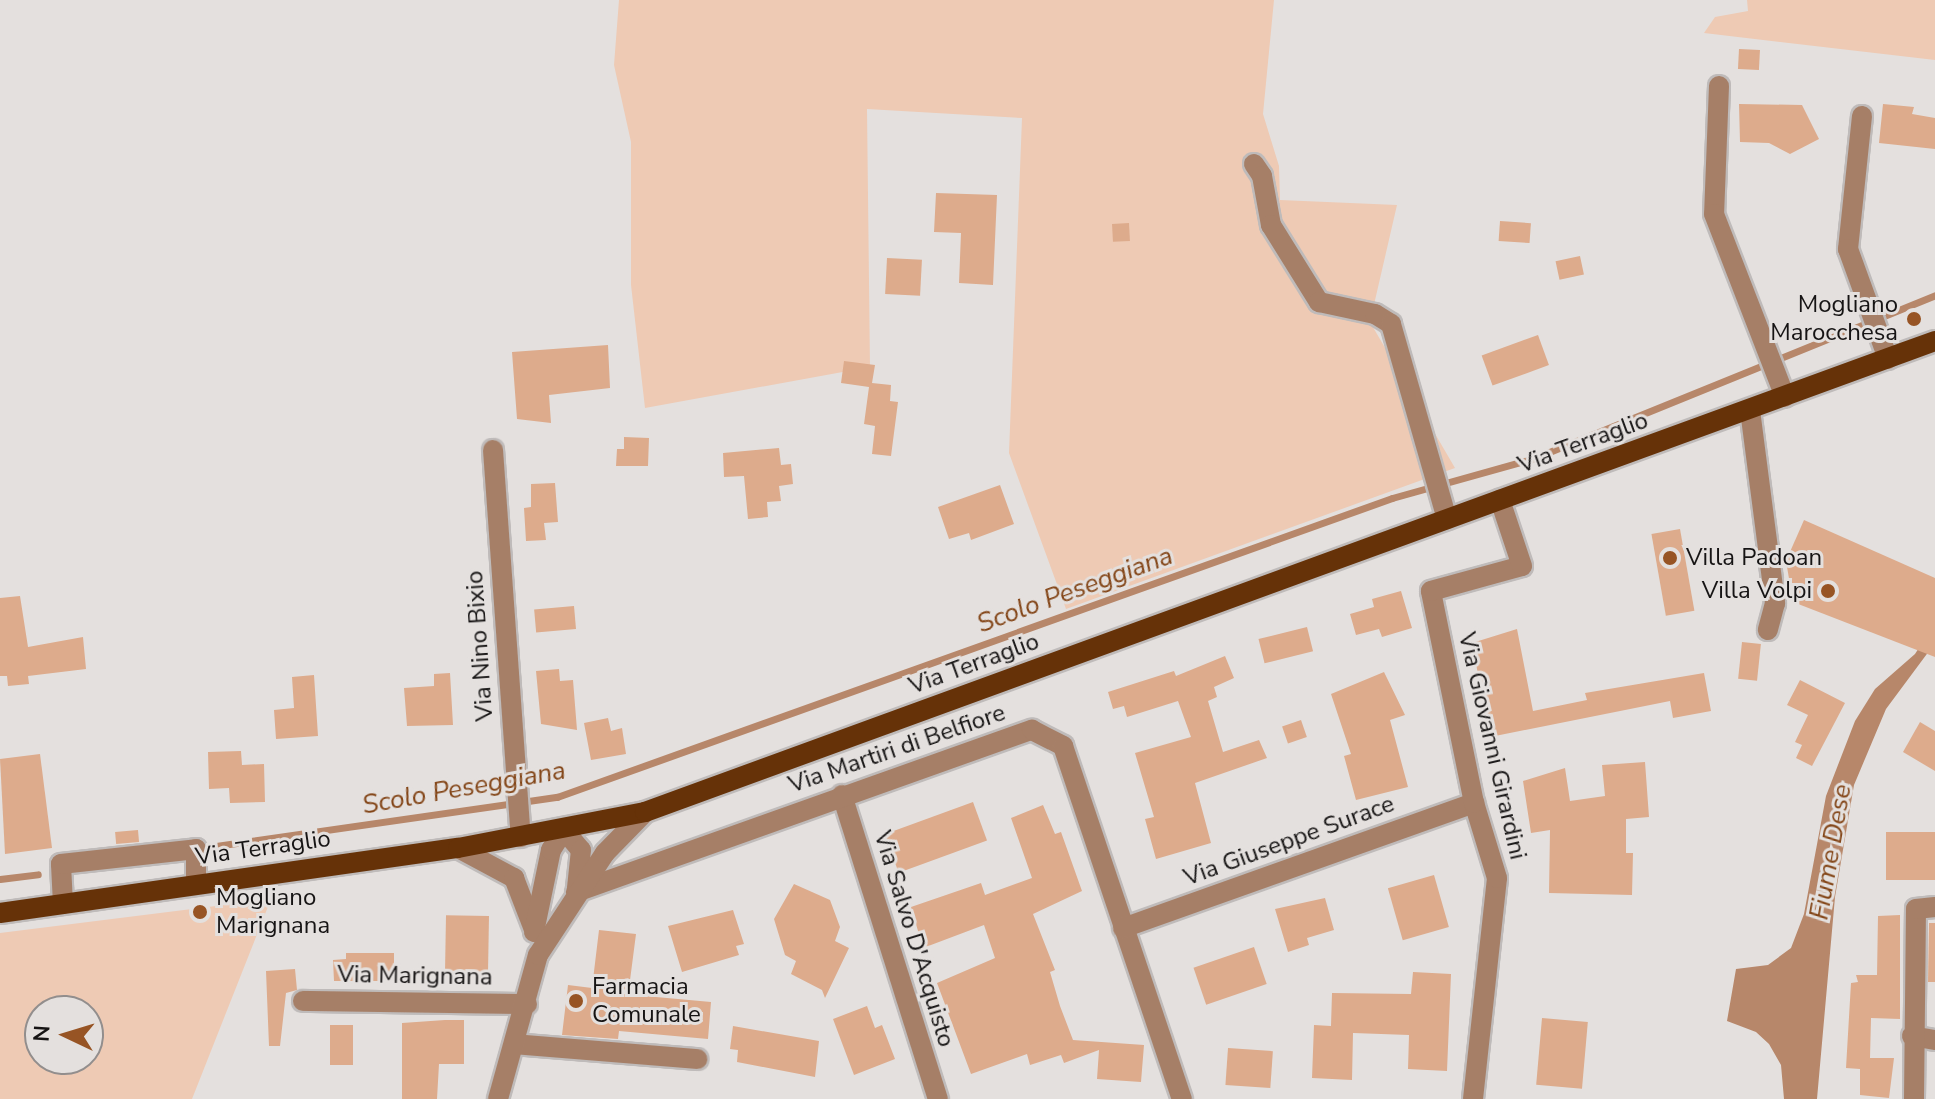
<!DOCTYPE html>
<html>
<head>
<meta charset="utf-8">
<style>
	body { margin:0 }
	#map { position:relative; width:1935px; height:1099px; overflow:hidden; background:#e4e0de; font-family:"Nunito Sans",sans-serif }
	div>[style] { position:absolute }
	.green>* { inset:0; background:#eecab4 }
	.water>* { inset:0; background:#b7876a }
	.stream>* { height:7px; margin:-3.5px; padding:0 3.5px; transform-origin:3.5px; border-radius:3.5px; background:#b7876a }
	.building>* { inset:0; background:#ddab8c; transform-origin:0 0 }
	.roads { filter:drop-shadow(2px 0 #bfbbba) drop-shadow(-2px 0 #bfbbba) drop-shadow(0 2px #bfbbba) drop-shadow(0 -2px #bfbbba) }
	.minor>* { height:20px; margin:-10px; padding:0 10px; transform-origin:10px; border-radius:10px; background:#a67f67 }
	.major>* { height:20px; margin:-10px; padding:0 10px; transform-origin:10px; border-radius:10px; background:#663208 }
	.dots>* { width:22px; height:22px; translate:-50% -50%; box-sizing:border-box; border:4px solid #e4e0de; border-radius:50% }
	span { translate:-50% -50%; white-space:nowrap; text-align:center; line-height:1.15; -webkit-text-stroke:6px #e4e0de; paint-order:stroke }
	.poi-label { font-size:24px; color:#161414 }
	.right { translate:-100% -50%; text-align:right }
	.left { translate:0 -50%; text-align:left }
	.street-label { font-size:24px; color:#161414 }
	.water-label { font-size:26px; color:#834517; font-style:italic }
	.north { position:absolute; left:24px; top:995px; width:80px; height:80px; box-sizing:border-box; background:#e4e0de; border:2px solid #928e8d; border-radius:50%; rotate:274deg; font-size:22px; font-weight:700; line-height:32px; text-align:center; color:#161414 }
	.north::after { content:''; display:block; margin:auto; width:28px; height:36px; background:#975424; clip-path:polygon(50% 0,100% 100%,50% 72%,0 100%) }
</style>
</head>
<body>
<div id="map">
	<div class="green">
		<div style="clip-path:polygon(619px 0,1274px 0,1263px 114px,1279px 166px,1280px 200px,1397px 205px,1370px 322px,1455px 468px,1066px 609px,1009px 453px,1022px 118px,867px 109px,870px 367px,645px 408px,631px 285px,631px 142px,614px 65px)"></div>
		<div style="clip-path:polygon(1747px 0,1935px 0,1935px 60px,1704px 33px,1715px 17px,1748px 11px)"></div>
		<div style="clip-path:polygon(evenodd,271px 899px,192px 1099px,0 1099px,0 933px,271px 899px,40px 1011px,88px 1011px,88px 1059px,40px 1059px,40px 1011px)"></div>
	</div>
	<div class="water">
		<div style="clip-path:polygon(1935px 623px,1935px 643px,1886px 709px,1854px 785px,1835px 897px,1817px 1099px,1784px 1099px,1781px 1065px,1769px 1044px,1756px 1032px,1727px 1021px,1736px 969px,1768px 965px,1791px 948px,1804px 914px,1826px 796px,1855px 721px,1875px 689px,1915px 654px)"></div>
	</div>
	<div class="stream">
		<div style="left:209px;top:847px;width:352px;rotate:-8.2deg"></div>
		<div style="left:557px;top:797px;width:887px;rotate:-19.7deg"></div>
		<div style="left:1392px;top:498px;width:145px;rotate:-15.6deg"></div>
		<div style="left:1532px;top:459px;width:435px;rotate:-22.1deg"></div>
		<div style="left:0;top:879px;width:38px;rotate:-7deg"></div>
	</div>
	<div class="building">
		<div style="left:1739px;top:49px;width:21px;height:20px;rotate:3deg"></div>
		<div style="clip-path:polygon(1739px 104px,1802px 105px,1819px 139px,1790px 154px,1769px 143px,1740px 142px)"></div>
		<div style="clip-path:polygon(1883px 104px,1914px 107px,1912px 114px,1935px 118px,1935px 149px,1879px 143px)"></div>
		<div style="clip-path:polygon(936px 193px,997px 195px,993px 285px,959px 283px,961px 233px,934px 232px)"></div>
		<div style="left:1500px;top:221px;width:31px;height:20px;rotate:4deg"></div>
		<div style="left:1129px;top:223px;width:18px;height:17px;rotate:87deg"></div>
		<div style="left:1580px;top:256px;width:19px;height:25px;rotate:78deg"></div>
		<div style="left:887px;top:258px;width:35px;height:36px;rotate:3deg"></div>
		<div style="left:1538px;top:335px;width:32px;height:60px;rotate:70deg"></div>
		<div style="clip-path:polygon(608px 345px,610px 388px,549px 395px,551px 423px,517px 419px,512px 352px)"></div>
		<div style="clip-path:polygon(844px 361px,875px 365px,872px 383px,891px 385px,890px 401px,898px 402px,891px 456px,872px 454px,875px 426px,864px 424px,869px 387px,841px 383px)"></div>
		<div style="clip-path:polygon(624px 437px,649px 438px,648px 466px,616px 466px,617px 449px,624px 449px)"></div>
		<div style="clip-path:polygon(779px 448px,781px 465px,791px 464px,793px 484px,779px 486px,781px 501px,767px 502px,768px 517px,748px 519px,744px 476px,724px 477px,723px 453px)"></div>
		<div style="clip-path:polygon(555px 483px,558px 522px,544px 523px,546px 540px,526px 541px,524px 508px,531px 507px,531px 484px)"></div>
		<div style="clip-path:polygon(1000px 485px,1014px 524px,971px 540px,969px 533px,949px 539px,938px 507px)"></div>
		<div style="clip-path:polygon(1804px 520px,1935px 578px,1935px 657px,1793px 602px,1786px 561px)"></div>
		<div style="left:1680px;top:529px;width:83px;height:29px;rotate:80deg"></div>
		<div style="clip-path:polygon(1401px 591px,1412px 628px,1382px 637px,1379px 629px,1356px 635px,1350px 614px,1374px 607px,1372px 599px)"></div>
		<div style="clip-path:polygon(20px 596px,28px 647px,83px 637px,86px 669px,28px 676px,29px 684px,8px 686px,7px 676px,0 676px,0 598px)"></div>
		<div style="left:574px;top:606px;width:23px;height:40px;rotate:85deg"></div>
		<div style="left:1307px;top:627px;width:25px;height:50px;rotate:76deg"></div>
		<div style="clip-path:polygon(1517px 629px,1533px 711px,1587px 700px,1585px 693px,1704px 673px,1711px 711px,1673px 718px,1670px 701px,1490px 737px,1472px 643px)"></div>
		<div style="left:1742px;top:642px;width:19px;height:37px;rotate:6deg"></div>
		<div style="clip-path:polygon(1225px 656px,1234px 678px,1214px 687px,1217px 697px,1208px 701px,1223px 752px,1259px 740px,1267px 758px,1195px 783px,1211px 843px,1156px 859px,1145px 819px,1154px 817px,1135px 753px,1191px 737px,1178px 701px,1127px 717px,1124px 706px,1113px 709px,1108px 692px,1174px 671px,1176px 676px)"></div>
		<div style="clip-path:polygon(559px 669px,560px 681px,573px 680px,577px 730px,541px 724px,536px 671px)"></div>
		<div style="clip-path:polygon(1384px 672px,1405px 715px,1390px 720px,1408px 787px,1356px 800px,1344px 756px,1351px 754px,1331px 694px)"></div>
		<div style="clip-path:polygon(450px 673px,453px 725px,407px 726px,404px 688px,434px 686px,434px 674px)"></div>
		<div style="clip-path:polygon(314px 675px,318px 736px,276px 739px,274px 710px,294px 708px,292px 677px)"></div>
		<div style="clip-path:polygon(1800px 680px,1845px 703px,1812px 766px,1796px 758px,1802px 745px,1795px 742px,1808px 715px,1787px 705px)"></div>
		<div style="clip-path:polygon(608px 718px,611px 731px,622px 728px,626px 754px,591px 760px,584px 723px)"></div>
		<div style="left:1301px;top:720px;width:18px;height:20px;rotate:71deg"></div>
		<div style="clip-path:polygon(1920px 722px,1935px 731px,1935px 771px,1903px 752px)"></div>
		<div style="clip-path:polygon(241px 751px,242px 765px,264px 764px,265px 802px,230px 803px,229px 788px,209px 789px,208px 752px)"></div>
		<div style="clip-path:polygon(40px 754px,52px 848px,5px 854px,0 759px)"></div>
		<div style="clip-path:polygon(1645px 762px,1649px 817px,1626px 819px,1626px 853px,1633px 853px,1632px 895px,1549px 893px,1550px 830px,1531px 833px,1523px 781px,1565px 768px,1570px 801px,1605px 796px,1602px 765px)"></div>
		<div style="left:973px;top:802px;width:41px;height:94px;rotate:70deg"></div>
		<div style="clip-path:polygon(1043px 805px,1055px 834px,1061px 832px,1082px 891px,1033px 914px,1055px 970px,1050px 972px,1060px 1006px,1073px 1040px,1144px 1045px,1141px 1082px,1097px 1079px,1099px 1050px,1064px 1063px,1061px 1055px,1030px 1065px,1027px 1054px,971px 1074px,937px 983px,995px 958px,984px 925px,923px 948px,911px 907px,981px 883px,985px 895px,1032px 878px,1011px 818px)"></div>
		<div style="left:138px;top:830px;width:12px;height:23px;rotate:85deg"></div>
		<div style="left:1935px;top:832px;width:48px;height:49px;rotate:90deg"></div>
		<div style="left:1434px;top:875px;width:54px;height:48px;rotate:74deg"></div>
		<div style="clip-path:polygon(794px 884px,830px 900px,840px 927px,835px 941px,849px 948px,825px 998px,822px 990px,791px 974px,796px 961px,785px 955px,774px 919px)"></div>
		<div style="clip-path:polygon(1325px 898px,1334px 930px,1307px 938px,1309px 945px,1288px 952px,1275px 909px)"></div>
		<div style="clip-path:polygon(733px 910px,744px 944px,736px 946px,739px 955px,682px 972px,668px 926px)"></div>
		<div style="clip-path:polygon(1900px 915px,1900px 1019px,1871px 1018px,1870px 1058px,1894px 1058px,1889px 1098px,1860px 1095px,1860px 1069px,1846px 1068px,1851px 983px,1858px 982px,1856px 975px,1877px 975px,1878px 916px)"></div>
		<div style="left:489px;top:916px;width:62px;height:43px;rotate:91deg"></div>
		<div style="clip-path:polygon(1929px 923px,1935px 923px,1935px 982px,1928px 982px)"></div>
		<div style="clip-path:polygon(599px 930px,636px 934px,629px 988px,612px 993px,711px 1002px,708px 1039px,619px 1031px,618px 1039px,562px 1035px,568px 985px,592px 988px)"></div>
		<div style="left:1254px;top:947px;width:39px;height:64px;rotate:71deg"></div>
		<div style="clip-path:polygon(346px 953px,394px 953px,394px 981px,334px 981px,333px 960px,346px 959px)"></div>
		<div style="clip-path:polygon(295px 969px,297px 990px,286px 993px,280px 1046px,269px 1046px,266px 971px)"></div>
		<div style="clip-path:polygon(1413px 972px,1451px 974px,1447px 1071px,1408px 1069px,1409px 1035px,1353px 1033px,1352px 1080px,1312px 1078px,1314px 1025px,1331px 1026px,1332px 993px,1411px 994px)"></div>
		<div style="clip-path:polygon(867px 1006px,875px 1028px,882px 1025px,895px 1059px,854px 1075px,833px 1019px)"></div>
		<div style="left:1542px;top:1018px;width:46px;height:67px;rotate:5deg"></div>
		<div style="clip-path:polygon(445px 1020px,464px 1020px,464px 1064px,439px 1064px,437px 1099px,402px 1099px,402px 1023px)"></div>
		<div style="left:330px;top:1025px;width:23px;height:40px"></div>
		<div style="clip-path:polygon(733px 1026px,819px 1041px,815px 1077px,737px 1062px,738px 1050px,730px 1049px)"></div>
		<div style="left:1228px;top:1048px;width:45px;height:37px;rotate:4deg"></div>
	</div>
	<div class="roads">
		<div class="minor">
			<div style="left:1719px;top:86px;width:128px;rotate:92.2deg"></div>
			<div style="left:1714px;top:214px;width:196px;rotate:68.8deg"></div>
			<div style="left:1862px;top:116px;width:134px;rotate:96deg"></div>
			<div style="left:1848px;top:249px;width:117px;rotate:70deg"></div>
			<div style="left:1254px;top:164px;width:14px;rotate:56deg"></div>
			<div style="left:1262px;top:176px;width:50px;rotate:79.6deg"></div>
			<div style="left:1271px;top:225px;width:91px;rotate:58.1deg"></div>
			<div style="left:1319px;top:302px;width:57px;rotate:12.1deg"></div>
			<div style="left:1375px;top:314px;width:19px;rotate:32deg"></div>
			<div style="left:1391px;top:324px;width:203px;rotate:74deg"></div>
			<div style="left:1750px;top:410px;width:195px;rotate:82.6deg"></div>
			<div style="left:1775px;top:603px;width:28px;rotate:105deg"></div>
			<div style="left:493px;top:450px;width:388px;rotate:85.9deg"></div>
			<div style="left:842px;top:795px;width:319px;rotate:72.5deg"></div>
			<div style="left:458px;top:848px;width:64px;rotate:28.2deg"></div>
			<div style="left:514px;top:878px;width:53px;rotate:68.8deg"></div>
			<div style="left:576px;top:892px;width:484px;rotate:-19.6deg"></div>
			<div style="left:1032px;top:730px;width:35px;rotate:27deg"></div>
			<div style="left:1063px;top:746px;width:373px;rotate:71.4deg"></div>
			<div style="left:63px;top:904px;width:40px;rotate:-92.9deg"></div>
			<div style="left:61px;top:864px;width:136px;rotate:-6.3deg"></div>
			<div style="left:196px;top:849px;width:35px;rotate:90deg"></div>
			<div style="left:1123px;top:928px;width:373px;rotate:-19.6deg"></div>
			<div style="left:534px;top:932px;width:84px;rotate:-78.3deg"></div>
			<div style="left:551px;top:850px;width:24px;rotate:-57deg"></div>
			<div style="left:564px;top:830px;width:26px;rotate:50deg"></div>
			<div style="left:581px;top:850px;width:38px;rotate:96deg"></div>
			<div style="left:303px;top:1001px;width:224px;rotate:0.8deg"></div>
			<div style="left:1912px;top:1036px;width:23px;rotate:10deg"></div>
			<div style="left:514px;top:1044px;width:184px;rotate:4.7deg"></div>
			<div style="left:498px;top:1099px;width:149px;rotate:-74.5deg"></div>
			<div style="left:538px;top:955px;width:122px;rotate:-56.7deg"></div>
			<div style="left:605px;top:853px;width:57px;rotate:-45.7deg"></div>
			<div style="left:1473px;top:1099px;width:222px;rotate:-83.8deg"></div>
			<div style="left:1497px;top:878px;width:78px;rotate:-107deg"></div>
			<div style="left:1474px;top:803px;width:216px;rotate:-101.5deg"></div>
			<div style="left:1431px;top:591px;width:94px;rotate:-15.4deg"></div>
			<div style="left:1522px;top:566px;width:70px;rotate:-108.4deg"></div>
			<div style="left:1914px;top:1099px;width:190px;rotate:-89.4deg"></div>
			<div style="left:1916px;top:909px;width:19px;rotate:-6deg"></div>
		</div>
		<div class="major">
			<div style="left:0;top:913px;width:463px;rotate:-8.1deg"></div>
			<div style="left:458px;top:848px;width:190px;rotate:-10.9deg"></div>
			<div style="left:645px;top:812px;width:1373px;rotate:-20.06deg"></div>
		</div>
	</div>
	<div class="dots">
		<div style="left:1914px;top:319px;background:#975424"></div>
		<div style="left:1670px;top:558px;background:#975424"></div>
		<div style="left:1828px;top:591px;background:#975424"></div>
		<div style="left:200px;top:912px;background:#975424"></div>
		<div style="left:576px;top:1001px;background:#975424"></div>
	</div>
	<div class="poi-label">
		<span class="right" style="left:1898px;top:319px">Mogliano<br>Marocchesa</span>
		<span class="left" style="left:1686px;top:558px">Villa Padoan</span>
		<span class="right" style="left:1812px;top:591px">Villa Volpi</span>
		<span class="left" style="left:216px;top:912px">Mogliano<br>Marignana</span>
		<span class="left" style="left:592px;top:1001px">Farmacia<br>Comunale</span>
	</div>
	<div class="street-label">
		<span style="left:1583px;top:443px;rotate:-20deg">Via Terraglio</span>
		<span style="left:480px;top:646px;rotate:-94deg">Via Nino Bixio</span>
		<span style="left:974px;top:664px;rotate:-20deg">Via Terraglio</span>
		<span style="left:1492px;top:746px;rotate:77deg">Via Giovanni Girardini</span>
		<span style="left:897px;top:749px;rotate:-19deg">Via Martiri di Belfiore</span>
		<span style="left:1289px;top:841px;rotate:-20deg">Via Giuseppe Surace</span>
		<span style="left:263px;top:848px;rotate:-8deg">Via Terraglio</span>
		<span style="left:914px;top:939px;rotate:73deg">Via Salvo D'Acquisto</span>
		<span style="left:415px;top:976px;rotate:1deg">Via Marignana</span>
	</div>
	<div class="water-label">
		<span style="left:1075px;top:590px;rotate:-20deg">Scolo Peseggiana</span>
		<span style="left:464px;top:788px;rotate:-10deg">Scolo Peseggiana</span>
		<span style="left:1831px;top:852px;rotate:-80deg">Fiume Dese</span>
	</div>
	<div class="north">N</div>
</div>
</body>
</html>
